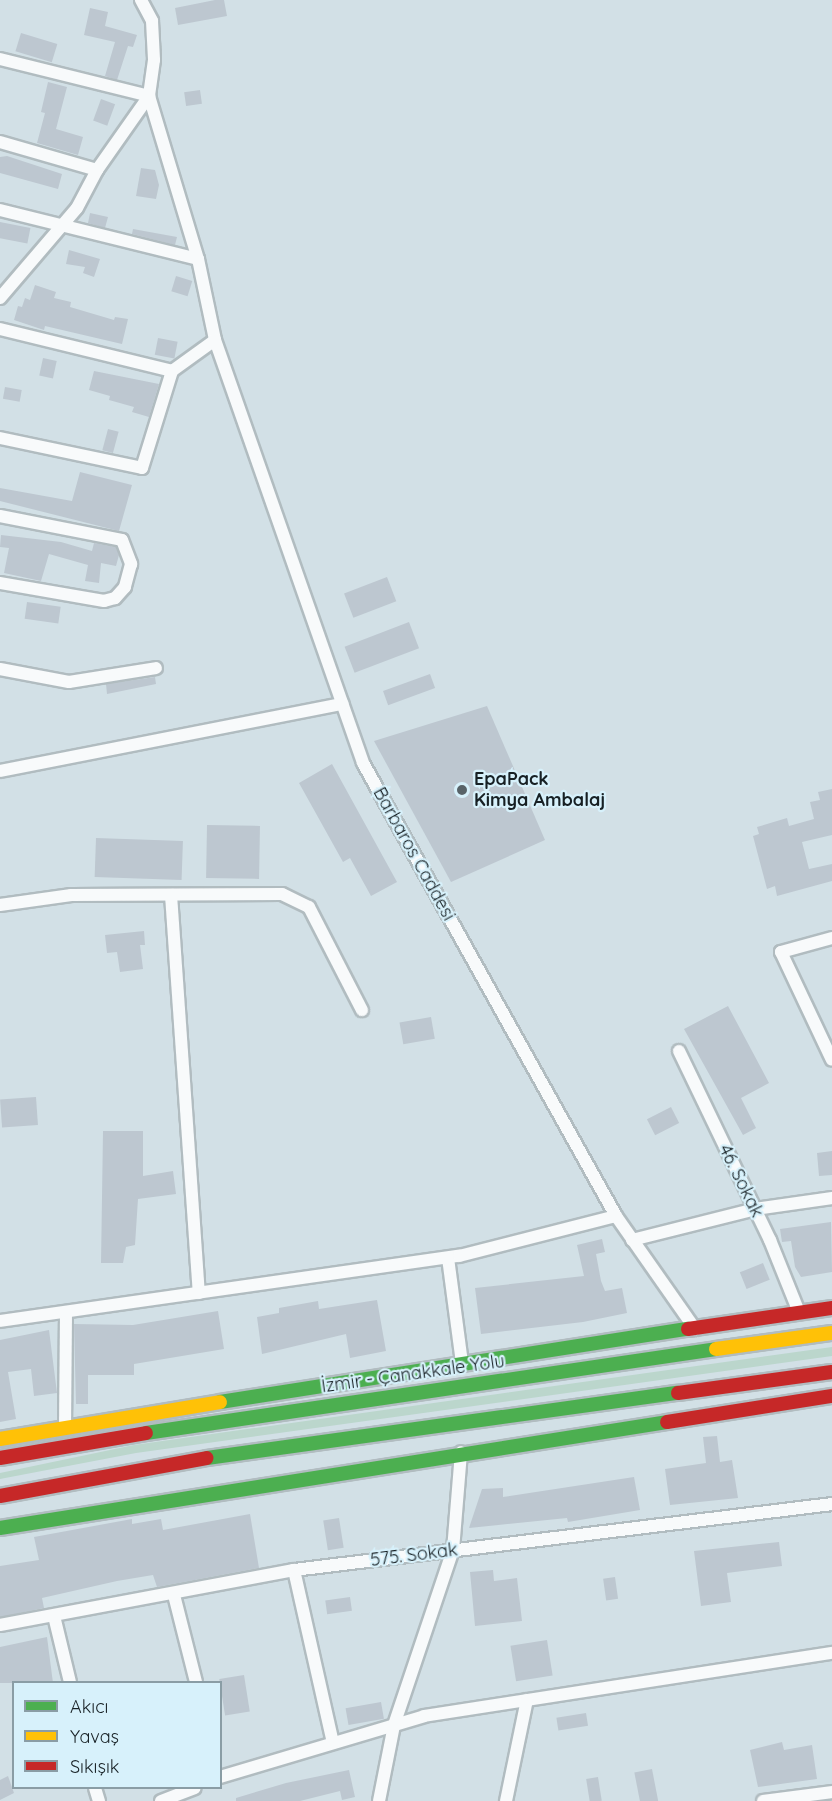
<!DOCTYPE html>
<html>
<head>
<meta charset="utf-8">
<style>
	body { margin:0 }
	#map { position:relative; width:832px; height:1801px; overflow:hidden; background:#d2e0e6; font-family:Quicksand,sans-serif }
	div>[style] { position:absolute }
	.green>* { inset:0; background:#bbd6cc }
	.building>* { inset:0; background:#bdc7d0; transform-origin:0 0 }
	.roads { filter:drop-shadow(2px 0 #b1bcc0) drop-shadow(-2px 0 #b1bcc0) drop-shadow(0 2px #b1bcc0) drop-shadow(0 -2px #b1bcc0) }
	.street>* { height:12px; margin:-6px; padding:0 6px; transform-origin:6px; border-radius:6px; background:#f8fafb }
	.fast>* { height:14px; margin:-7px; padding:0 7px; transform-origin:7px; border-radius:7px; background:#4caf50 }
	.slow>* { height:14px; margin:-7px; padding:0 7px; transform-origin:7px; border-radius:7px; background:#ffc107 }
	.jam>* { height:14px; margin:-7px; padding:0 7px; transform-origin:7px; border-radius:7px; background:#c62828 }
	.dots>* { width:16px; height:16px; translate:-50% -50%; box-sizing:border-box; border:3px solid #d7f1fb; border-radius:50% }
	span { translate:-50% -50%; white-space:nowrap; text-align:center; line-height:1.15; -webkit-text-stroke:4.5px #d7f1fb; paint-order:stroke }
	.poi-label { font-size:18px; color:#172024; font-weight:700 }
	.left { translate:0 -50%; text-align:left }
	.street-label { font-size:18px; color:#172024 }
	.legend { position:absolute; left:12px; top:1681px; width:210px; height:108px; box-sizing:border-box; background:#d7f1fb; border:2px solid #8a9da5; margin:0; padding:8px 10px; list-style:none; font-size:18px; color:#172024 }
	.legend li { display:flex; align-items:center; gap:12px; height:30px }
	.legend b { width:30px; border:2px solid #8a9da5 }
</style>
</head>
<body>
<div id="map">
	<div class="green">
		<div style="clip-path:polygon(832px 1347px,832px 1356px,136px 1453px,0 1479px,0 1473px,134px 1445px)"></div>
	</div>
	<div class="building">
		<div style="clip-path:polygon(215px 0,224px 0,227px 16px,178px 25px,175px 8px)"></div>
		<div style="clip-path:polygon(90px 8px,108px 12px,105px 26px,137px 35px,133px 47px,128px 46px,117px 80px,105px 76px,115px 42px,84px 35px)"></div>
		<div style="left:21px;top:33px;width:38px;height:19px;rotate:17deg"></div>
		<div style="clip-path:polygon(48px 82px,67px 87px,56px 129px,83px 137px,78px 155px,37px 143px,45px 113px,41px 112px)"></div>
		<div style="left:200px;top:90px;width:14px;height:16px;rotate:82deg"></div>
		<div style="left:101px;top:99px;width:15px;height:23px;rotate:20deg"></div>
		<div style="clip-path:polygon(7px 156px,62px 174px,58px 189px,0 173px,0 157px)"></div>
		<div style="clip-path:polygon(141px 168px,155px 170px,159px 185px,156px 199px,136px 196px)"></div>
		<div style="clip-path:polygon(90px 213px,108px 217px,105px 228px,88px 223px)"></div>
		<div style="left:0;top:222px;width:31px;height:16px;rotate:11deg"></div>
		<div style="clip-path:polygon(133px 229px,177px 237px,175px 245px,132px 234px)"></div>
		<div style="clip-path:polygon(69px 250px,100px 259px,94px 277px,83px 273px,85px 267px,66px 264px)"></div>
		<div style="left:176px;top:276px;width:17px;height:16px;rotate:17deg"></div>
		<div style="clip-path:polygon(35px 285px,56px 292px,54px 298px,71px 302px,70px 307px,114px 320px,115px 317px,128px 319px,122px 344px,45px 326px,44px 330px,14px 320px,18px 306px,22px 307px,25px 298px,30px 300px)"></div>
		<div style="left:158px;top:338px;width:20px;height:17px;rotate:11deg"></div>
		<div style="left:43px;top:358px;width:14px;height:18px;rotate:12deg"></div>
		<div style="clip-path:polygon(94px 371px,159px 384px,149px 417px,132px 412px,134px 407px,109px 400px,110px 396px,89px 390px)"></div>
		<div style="left:5px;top:387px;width:17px;height:12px;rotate:10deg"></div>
		<div style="left:108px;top:429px;width:11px;height:22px;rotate:15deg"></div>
		<div style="clip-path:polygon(80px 472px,132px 485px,119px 531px,0 501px,0 488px,72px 501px)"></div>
		<div style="clip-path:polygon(1px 535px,61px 542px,92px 551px,94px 543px,116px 547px,119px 555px,116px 566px,101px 563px,99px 583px,85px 581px,88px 565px,49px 554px,41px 581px,4px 573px,9px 548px,0 547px)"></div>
		<div style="left:387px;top:577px;width:26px;height:46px;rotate:69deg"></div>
		<div style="left:27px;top:602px;width:34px;height:17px;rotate:8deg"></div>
		<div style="left:409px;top:622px;width:28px;height:69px;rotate:69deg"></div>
		<div style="left:430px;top:674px;width:15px;height:50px;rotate:70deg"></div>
		<div style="clip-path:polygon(155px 677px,156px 684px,107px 694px,106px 684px)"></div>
		<div style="clip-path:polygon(487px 706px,545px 840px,451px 882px,374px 741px)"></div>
		<div style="clip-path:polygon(332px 764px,397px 882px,371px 896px,350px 858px,343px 862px,299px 783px)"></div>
		<div style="clip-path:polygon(832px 789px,832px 835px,802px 842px,809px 869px,832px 864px,832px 881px,777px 896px,775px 886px,767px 889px,753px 836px,759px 834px,757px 827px,787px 818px,789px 826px,814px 819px,810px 802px,820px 800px,818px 792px)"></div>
		<div style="left:207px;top:825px;width:53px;height:53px;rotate:1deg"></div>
		<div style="left:96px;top:838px;width:87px;height:39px;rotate:2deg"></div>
		<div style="clip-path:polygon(144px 931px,145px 945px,140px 945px,143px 969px,120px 972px,117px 952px,107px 953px,105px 935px)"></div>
		<div style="clip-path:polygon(728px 1006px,769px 1083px,741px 1098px,756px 1128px,743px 1135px,684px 1029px)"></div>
		<div style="left:431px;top:1017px;width:22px;height:32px;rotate:80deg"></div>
		<div style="left:36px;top:1097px;width:28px;height:36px;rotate:86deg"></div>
		<div style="left:671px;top:1107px;width:18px;height:27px;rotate:63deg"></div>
		<div style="clip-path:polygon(103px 1131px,143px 1131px,143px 1176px,173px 1171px,176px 1194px,138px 1199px,135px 1245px,126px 1247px,123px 1263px,101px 1263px)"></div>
		<div style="clip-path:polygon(832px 1151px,832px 1175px,819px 1176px,817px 1153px)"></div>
		<div style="clip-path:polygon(831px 1222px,832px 1272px,801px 1277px,795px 1267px,791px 1241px,782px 1242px,780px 1229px)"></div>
		<div style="clip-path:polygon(602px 1239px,605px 1252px,596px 1254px,601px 1281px,605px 1291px,622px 1288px,627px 1313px,583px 1322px,481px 1334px,475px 1288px,584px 1276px,577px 1245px)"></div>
		<div style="left:763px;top:1263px;width:18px;height:25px;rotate:68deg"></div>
		<div style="clip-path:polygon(377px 1300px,386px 1351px,350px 1358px,346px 1334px,262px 1354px,257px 1317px,279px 1313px,279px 1308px,318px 1301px,319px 1309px)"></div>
		<div style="clip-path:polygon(218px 1311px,224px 1349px,134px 1364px,134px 1375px,88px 1375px,88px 1404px,76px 1404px,74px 1324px,133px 1325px)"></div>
		<div style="clip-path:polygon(49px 1330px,57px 1393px,34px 1396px,31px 1369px,8px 1372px,16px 1419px,0 1422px,0 1340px)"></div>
		<div style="clip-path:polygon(717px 1436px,720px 1462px,732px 1460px,738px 1498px,670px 1505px,665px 1469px,706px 1463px,703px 1437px)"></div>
		<div style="clip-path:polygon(634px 1477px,640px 1510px,568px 1522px,567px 1518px,469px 1528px,482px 1489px,503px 1488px,503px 1497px)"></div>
		<div style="clip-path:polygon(250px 1514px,259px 1568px,157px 1587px,153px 1575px,117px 1581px,42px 1598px,44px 1608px,0 1617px,0 1566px,39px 1560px,34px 1537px,132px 1519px,132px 1524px,161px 1519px,163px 1530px)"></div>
		<div style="left:339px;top:1518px;width:30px;height:16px;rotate:81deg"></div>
		<div style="clip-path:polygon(779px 1542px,782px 1566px,727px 1573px,731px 1602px,701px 1606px,694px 1551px)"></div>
		<div style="clip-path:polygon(493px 1570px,494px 1581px,517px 1578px,522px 1621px,475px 1626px,470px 1572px)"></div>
		<div style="left:615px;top:1577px;width:22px;height:12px;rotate:82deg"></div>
		<div style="left:350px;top:1597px;width:14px;height:25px;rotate:82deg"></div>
		<div style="clip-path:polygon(47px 1637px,53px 1683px,0 1683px,0 1647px)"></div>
		<div style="left:547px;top:1640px;width:36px;height:37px;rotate:81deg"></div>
		<div style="left:244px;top:1675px;width:37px;height:25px;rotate:81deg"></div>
		<div style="left:381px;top:1702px;width:17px;height:36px;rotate:80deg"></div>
		<div style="left:586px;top:1713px;width:13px;height:30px;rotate:81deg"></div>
		<div style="clip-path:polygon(782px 1742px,784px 1750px,812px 1745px,817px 1779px,758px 1787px,750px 1750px)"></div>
		<div style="left:652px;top:1769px;width:33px;height:18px;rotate:79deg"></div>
		<div style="clip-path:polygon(349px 1770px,355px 1797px,342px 1800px,340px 1791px,300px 1801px,236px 1801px,236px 1798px,286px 1783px)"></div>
		<div style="clip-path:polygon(8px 1776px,14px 1793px,0 1800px,0 1780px)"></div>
		<div style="left:598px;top:1777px;width:24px;height:12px;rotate:81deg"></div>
	</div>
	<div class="roads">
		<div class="street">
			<div style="left:141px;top:0;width:24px;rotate:62deg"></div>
			<div style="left:152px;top:21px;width:39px;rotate:87deg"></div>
			<div style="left:154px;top:60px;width:36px;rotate:98deg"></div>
			<div style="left:149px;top:96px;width:170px;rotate:73.3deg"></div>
			<div style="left:198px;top:259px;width:83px;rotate:78.1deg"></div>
			<div style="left:215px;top:340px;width:448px;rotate:70.7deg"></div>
			<div style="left:363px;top:763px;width:519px;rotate:60.82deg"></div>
			<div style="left:616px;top:1216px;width:138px;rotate:55deg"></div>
			<div style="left:0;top:59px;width:154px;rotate:13.9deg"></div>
			<div style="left:0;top:142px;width:101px;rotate:16.1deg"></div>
			<div style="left:0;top:210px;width:204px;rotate:13.9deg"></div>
			<div style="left:0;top:298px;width:118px;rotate:-49.5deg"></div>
			<div style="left:77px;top:208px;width:43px;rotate:-62.2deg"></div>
			<div style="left:97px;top:170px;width:90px;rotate:-54.9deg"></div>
			<div style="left:0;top:329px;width:177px;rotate:13.7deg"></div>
			<div style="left:0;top:438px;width:145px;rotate:11.9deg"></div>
			<div style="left:142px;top:468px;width:102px;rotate:-72.8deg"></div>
			<div style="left:172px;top:371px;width:53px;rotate:-35.8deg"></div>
			<div style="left:0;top:516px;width:124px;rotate:11.1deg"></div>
			<div style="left:122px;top:540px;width:26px;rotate:69deg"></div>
			<div style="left:131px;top:564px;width:24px;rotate:105deg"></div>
			<div style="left:125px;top:587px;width:15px;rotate:132deg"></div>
			<div style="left:115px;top:598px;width:11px;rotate:165deg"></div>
			<div style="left:104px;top:601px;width:106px;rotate:-170.2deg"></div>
			<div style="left:0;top:669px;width:70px;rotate:10.7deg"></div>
			<div style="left:69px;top:682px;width:88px;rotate:-9.1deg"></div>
			<div style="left:0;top:771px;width:349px;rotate:-11.1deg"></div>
			<div style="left:171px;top:895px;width:399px;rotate:86deg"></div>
			<div style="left:0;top:905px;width:72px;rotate:-8deg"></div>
			<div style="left:71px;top:895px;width:211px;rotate:-0.3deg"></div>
			<div style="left:282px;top:894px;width:30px;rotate:26deg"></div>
			<div style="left:309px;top:907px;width:116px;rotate:62.8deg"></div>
			<div style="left:832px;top:938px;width:53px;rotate:164.6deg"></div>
			<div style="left:781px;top:952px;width:119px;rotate:64.7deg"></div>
			<div style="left:679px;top:1051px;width:210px;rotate:64.3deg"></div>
			<div style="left:770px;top:1240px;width:78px;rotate:68.1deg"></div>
			<div style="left:632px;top:1240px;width:127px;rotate:-14.1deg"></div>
			<div style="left:755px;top:1209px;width:78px;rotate:-8.1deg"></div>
			<div style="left:448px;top:1258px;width:106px;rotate:82.4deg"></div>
			<div style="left:0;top:1321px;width:464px;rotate:-8.1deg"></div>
			<div style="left:459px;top:1256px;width:162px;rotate:-14.3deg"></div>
			<div style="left:65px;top:1428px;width:116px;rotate:-89.5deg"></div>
			<div style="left:294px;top:1570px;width:177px;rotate:77.3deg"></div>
			<div style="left:174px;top:1595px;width:90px;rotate:75.8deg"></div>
			<div style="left:54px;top:1616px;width:68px;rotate:76.4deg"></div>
			<div style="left:0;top:1625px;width:299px;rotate:-10.6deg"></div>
			<div style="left:294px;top:1570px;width:542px;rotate:-6.99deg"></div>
			<div style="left:220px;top:1777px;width:213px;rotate:-16.6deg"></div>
			<div style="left:424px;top:1716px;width:413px;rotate:-8.8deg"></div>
			<div style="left:95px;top:1788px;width:14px;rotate:73deg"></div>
			<div style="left:161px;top:1801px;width:36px;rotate:-21deg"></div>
			<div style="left:379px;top:1801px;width:77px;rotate:-78.8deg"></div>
			<div style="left:394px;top:1725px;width:185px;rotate:-71.4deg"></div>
			<div style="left:453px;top:1550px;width:98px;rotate:-85.3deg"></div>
			<div style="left:506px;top:1801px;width:103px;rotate:-78.3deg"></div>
			<div style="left:763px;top:1801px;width:70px;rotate:-7.4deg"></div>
		</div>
		<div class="fast">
			<div style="left:220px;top:1402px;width:474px;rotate:-8.9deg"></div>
			<div style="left:146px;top:1433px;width:576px;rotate:-8.38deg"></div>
			<div style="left:207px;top:1458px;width:475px;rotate:-7.9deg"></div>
			<div style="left:0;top:1528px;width:675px;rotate:-9.03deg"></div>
		</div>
		<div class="slow">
			<div style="left:716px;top:1349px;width:117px;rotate:-7.9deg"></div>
			<div style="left:0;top:1439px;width:223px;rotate:-9.5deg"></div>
		</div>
		<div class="jam">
			<div style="left:688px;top:1329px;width:146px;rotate:-8.3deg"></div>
			<div style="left:678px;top:1393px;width:155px;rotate:-7.8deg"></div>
			<div style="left:667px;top:1422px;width:167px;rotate:-9deg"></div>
			<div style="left:0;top:1458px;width:148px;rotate:-9.7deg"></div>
			<div style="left:0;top:1496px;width:210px;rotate:-10.4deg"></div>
		</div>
	</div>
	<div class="dots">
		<div style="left:462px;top:790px;background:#586368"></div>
	</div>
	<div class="poi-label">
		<span class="left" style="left:474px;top:790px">EpaPack<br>Kimya Ambalaj</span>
	</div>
	<div class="street-label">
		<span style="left:414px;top:854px;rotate:61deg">Barbaros Caddesi</span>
		<span style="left:741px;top:1181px;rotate:64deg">46. Sokak</span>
		<span style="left:413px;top:1374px;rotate:-8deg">İzmir - Çanakkale Yolu</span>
		<span style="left:414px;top:1555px;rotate:-7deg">575. Sokak</span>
	</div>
	<ul class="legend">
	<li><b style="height:8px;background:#4caf50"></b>Akıcı</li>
	<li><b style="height:8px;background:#ffc107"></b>Yavaş</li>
	<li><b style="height:8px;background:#c62828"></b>Sıkışık</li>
	</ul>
</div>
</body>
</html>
